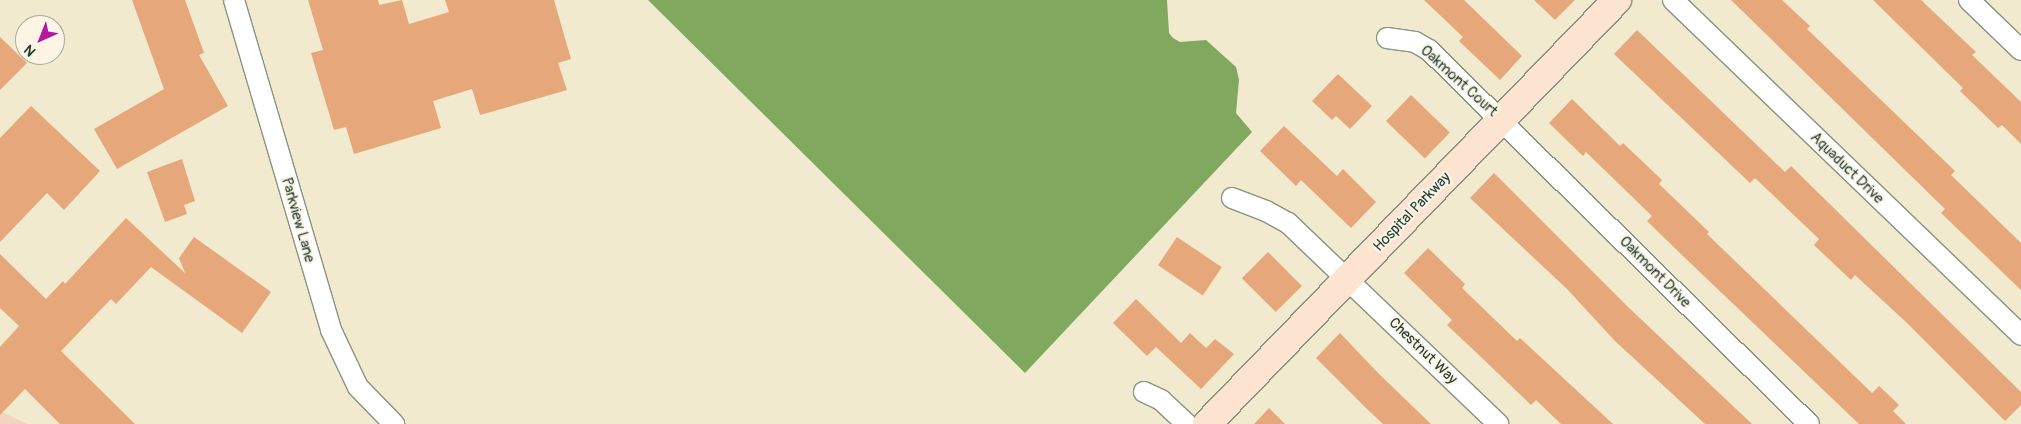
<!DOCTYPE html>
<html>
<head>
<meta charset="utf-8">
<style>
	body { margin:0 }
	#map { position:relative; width:2021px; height:424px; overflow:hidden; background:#f1eace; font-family:Pangolin,sans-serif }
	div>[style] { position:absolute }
	.built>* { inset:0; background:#f4d3c0 }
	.forest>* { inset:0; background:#80a85f }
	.building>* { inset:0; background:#e6a87a; transform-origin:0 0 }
	.roads { filter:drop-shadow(1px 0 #889481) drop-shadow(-1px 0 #889481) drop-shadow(0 1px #889481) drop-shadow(0 -1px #889481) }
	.street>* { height:20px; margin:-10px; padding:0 10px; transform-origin:10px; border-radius:10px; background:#fff }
	.secondary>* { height:28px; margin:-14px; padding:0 14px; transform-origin:14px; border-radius:14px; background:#fde4d0 }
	span { translate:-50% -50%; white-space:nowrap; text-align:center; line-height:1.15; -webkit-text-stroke:4px #fcf5e5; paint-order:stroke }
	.street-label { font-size:15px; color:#1f3d34 }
	.north { position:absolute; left:15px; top:15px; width:50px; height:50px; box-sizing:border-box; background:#fcf5e5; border:1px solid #a4ab9e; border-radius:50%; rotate:224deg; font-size:14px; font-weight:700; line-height:20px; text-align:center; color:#1f3d34 }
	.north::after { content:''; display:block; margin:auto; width:18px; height:22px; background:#b5179e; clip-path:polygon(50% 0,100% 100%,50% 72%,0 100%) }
</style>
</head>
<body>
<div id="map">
	<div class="built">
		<div style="clip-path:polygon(0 411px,27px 424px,0 424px)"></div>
	</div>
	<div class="forest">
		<div style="clip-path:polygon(648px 0,1167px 0,1169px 33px,1173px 38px,1180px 42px,1206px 40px,1236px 67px,1239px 80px,1236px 113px,1252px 132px,1025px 373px)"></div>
	</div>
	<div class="building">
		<div style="clip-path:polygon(132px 0,185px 0,204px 53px,199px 55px,228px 106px,117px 169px,94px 129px,164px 89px)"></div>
		<div style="clip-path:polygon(308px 0,378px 0,379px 5px,402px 0,409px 24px,449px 12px,445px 0,554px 0,571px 59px,558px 63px,567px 90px,480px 115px,472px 89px,433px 101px,441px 128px,354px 154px,346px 127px,334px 130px,311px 53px,323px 50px)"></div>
		<div style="clip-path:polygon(1424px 0,1464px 0,1522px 56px,1500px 80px,1459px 41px,1463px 37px)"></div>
		<div style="clip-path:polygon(1534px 0,1575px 0,1555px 20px)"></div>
		<div style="clip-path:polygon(1731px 0,1782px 0,1810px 26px,1807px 29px,1955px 171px,1951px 175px,2021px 243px,2021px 290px,1941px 213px,1945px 209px)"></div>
		<div style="clip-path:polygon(1873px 0,1921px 0,1976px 52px,1972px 55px,2021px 102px,2021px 144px,2002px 125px,1998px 128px,1960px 91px,1963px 88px)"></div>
		<div style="clip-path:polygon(1637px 30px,1785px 172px,1791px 166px,2021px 392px,2021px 405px,2005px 421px,1906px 322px,1855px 275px,1851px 280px,1814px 245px,1819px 239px,1755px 178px,1750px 183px,1614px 54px)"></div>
		<div style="clip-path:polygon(0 37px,27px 63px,0 90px)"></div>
		<div style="clip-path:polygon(1338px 74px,1372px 106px,1350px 129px,1336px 116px,1332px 120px,1312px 101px)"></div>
		<div style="left:1411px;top:95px;width:54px;height:36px;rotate:44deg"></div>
		<div style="clip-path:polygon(1572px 99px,1620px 146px,1623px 143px,1662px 180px,1659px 184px,1709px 232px,1707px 234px,1872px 393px,1879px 386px,1899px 405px,1893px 411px,1906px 424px,1859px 424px,1684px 257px,1647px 221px,1652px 216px,1586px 152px,1583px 156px,1549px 123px)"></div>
		<div style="clip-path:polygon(31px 106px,100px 171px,64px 210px,47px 193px,0 242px,0 138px)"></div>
		<div style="clip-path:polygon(1284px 126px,1337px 176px,1343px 169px,1376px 202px,1351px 228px,1301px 180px,1296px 186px,1260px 151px)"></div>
		<div style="clip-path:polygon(182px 159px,195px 201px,184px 205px,187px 214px,165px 222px,147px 172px)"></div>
		<div style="clip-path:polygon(1494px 173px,1627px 306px,1752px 424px,1705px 424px,1615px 341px,1567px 289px,1470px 198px)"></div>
		<div style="clip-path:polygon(126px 218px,185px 273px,179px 258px,194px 237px,271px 292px,242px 333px,151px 267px,116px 304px,111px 299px,61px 351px,135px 424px,60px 424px,25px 389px,0 415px,0 347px,19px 326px,0 308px,0 254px,46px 299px,63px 281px,65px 284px)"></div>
		<div style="left:1177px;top:237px;width:54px;height:34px;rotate:34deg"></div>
		<div style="clip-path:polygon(1428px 248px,1465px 284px,1462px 288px,1517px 341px,1520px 338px,1613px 424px,1561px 424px,1536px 400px,1531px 405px,1480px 356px,1447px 325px,1452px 320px,1404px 273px)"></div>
		<div style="left:1268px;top:252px;width:48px;height:37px;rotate:45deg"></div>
		<div style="clip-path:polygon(1136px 299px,1181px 343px,1190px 333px,1206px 348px,1215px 339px,1234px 354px,1201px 389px,1156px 347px,1147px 356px,1113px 323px)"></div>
		<div style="clip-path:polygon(1340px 333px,1379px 374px,1431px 424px,1383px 424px,1366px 408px,1316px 358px)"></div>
		<div style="clip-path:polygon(1269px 408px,1285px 424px,1254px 424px)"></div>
	</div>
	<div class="roads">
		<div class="street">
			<div style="left:234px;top:0;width:344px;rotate:73.6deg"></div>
			<div style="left:331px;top:330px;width:63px;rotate:64.7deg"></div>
			<div style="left:358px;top:387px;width:52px;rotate:45.8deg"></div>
			<div style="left:1673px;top:0;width:483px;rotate:43.9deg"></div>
			<div style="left:1969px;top:0;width:72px;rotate:43.9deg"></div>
			<div style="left:1387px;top:38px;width:28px;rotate:8deg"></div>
			<div style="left:1415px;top:42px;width:16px;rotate:30deg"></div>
			<div style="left:1429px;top:50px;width:533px;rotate:44.54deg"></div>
			<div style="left:1232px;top:198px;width:36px;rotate:21deg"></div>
			<div style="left:1266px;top:211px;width:25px;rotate:29deg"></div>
			<div style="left:1288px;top:223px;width:291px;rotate:43.7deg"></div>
			<div style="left:1144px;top:392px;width:19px;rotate:25deg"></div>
			<div style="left:1161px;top:400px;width:35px;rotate:43deg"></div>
		</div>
		<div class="secondary">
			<div style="left:1207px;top:424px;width:590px;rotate:-45.96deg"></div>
		</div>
	</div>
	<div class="street-label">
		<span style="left:1459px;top:81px;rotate:42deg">Oakmont Court</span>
		<span style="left:1847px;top:168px;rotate:44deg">Aquaduct Drive</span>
		<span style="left:1412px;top:212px;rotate:-46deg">Hospital Parkway</span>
		<span style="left:298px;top:220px;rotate:74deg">Parkview Lane</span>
		<span style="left:1655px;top:272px;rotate:45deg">Oakmont Drive</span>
		<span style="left:1423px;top:351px;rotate:44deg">Chestnut Way</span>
	</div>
	<div class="north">N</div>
</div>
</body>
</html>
